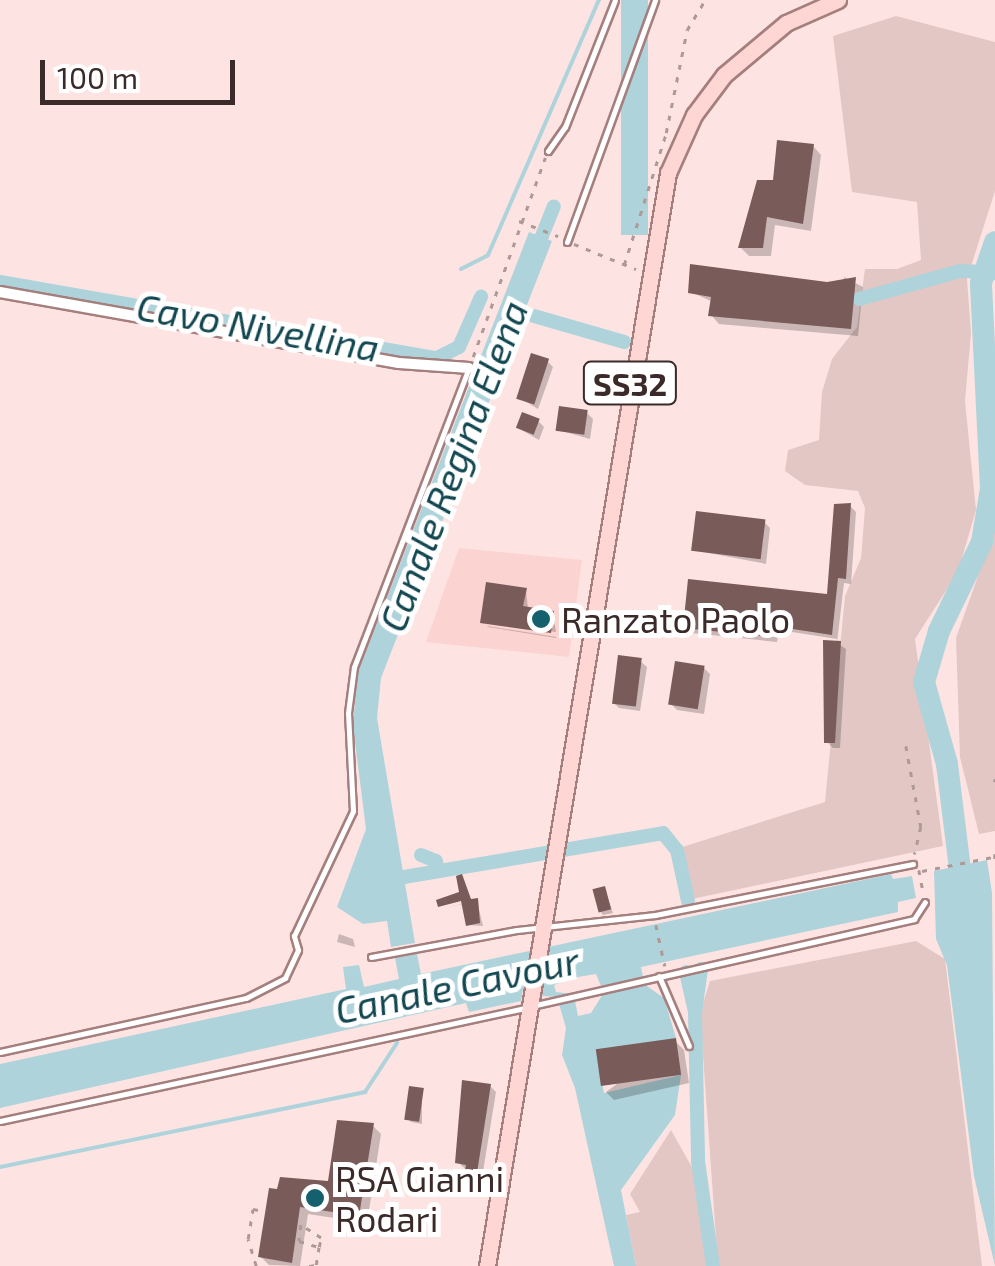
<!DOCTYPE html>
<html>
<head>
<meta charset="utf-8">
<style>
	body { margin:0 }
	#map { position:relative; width:995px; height:1266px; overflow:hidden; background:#fde4e2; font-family:"Exo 2",sans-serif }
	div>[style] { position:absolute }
	.built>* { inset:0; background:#fbd3d0 }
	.green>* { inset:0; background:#e3c7c5 }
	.water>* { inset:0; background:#aed3db; transform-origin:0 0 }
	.shadow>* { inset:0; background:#0003 }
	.stream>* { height:4px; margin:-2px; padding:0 2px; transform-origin:2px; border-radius:2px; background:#aed3db }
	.canal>* { height:14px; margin:-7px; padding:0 7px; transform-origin:7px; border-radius:7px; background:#aed3db }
	.river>* { height:22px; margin:-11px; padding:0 11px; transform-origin:11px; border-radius:11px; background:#aed3db }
	.building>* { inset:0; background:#795b59; transform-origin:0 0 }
	.path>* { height:2.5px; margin-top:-1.25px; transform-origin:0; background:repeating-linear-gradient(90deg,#ae9997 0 5px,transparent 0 13px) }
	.roads { filter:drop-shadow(2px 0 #a47f7d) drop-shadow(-2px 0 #a47f7d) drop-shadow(0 2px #a47f7d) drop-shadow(0 -2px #a47f7d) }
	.service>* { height:5px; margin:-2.5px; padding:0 2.5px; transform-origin:2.5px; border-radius:2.5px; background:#fff }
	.minor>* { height:10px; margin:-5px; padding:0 5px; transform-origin:5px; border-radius:5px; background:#fff }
	.primary>* { height:15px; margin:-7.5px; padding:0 7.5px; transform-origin:7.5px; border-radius:7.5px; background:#fed6d3 }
	.dots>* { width:28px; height:28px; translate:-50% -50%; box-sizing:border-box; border:5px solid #fff; border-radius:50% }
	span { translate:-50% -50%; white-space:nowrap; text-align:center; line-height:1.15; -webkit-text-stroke:10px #fff; paint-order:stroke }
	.shield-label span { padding:2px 8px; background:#fff; border:2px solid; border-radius:8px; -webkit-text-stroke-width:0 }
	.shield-label { font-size:32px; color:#3a2a29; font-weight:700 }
	.poi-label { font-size:35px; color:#3a2a29 }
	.left { translate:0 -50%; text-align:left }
	.water-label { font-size:38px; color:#124751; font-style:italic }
	.scale { position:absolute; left:40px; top:60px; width:195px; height:45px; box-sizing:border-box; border:5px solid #3a2a29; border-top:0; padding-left:12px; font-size:30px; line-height:35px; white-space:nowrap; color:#3a2a29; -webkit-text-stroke:8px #fff; paint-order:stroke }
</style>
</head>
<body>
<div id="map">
	<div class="built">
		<div style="clip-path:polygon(459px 548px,582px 560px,569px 657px,426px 642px)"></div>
	</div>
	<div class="green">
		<div style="clip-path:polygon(896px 16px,995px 42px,995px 191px,967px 279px,971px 333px,965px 401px,976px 510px,958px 572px,915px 639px,943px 846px,692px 899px,679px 848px,825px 802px,845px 596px,861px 558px,865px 508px,858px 491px,805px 485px,785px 471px,788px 450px,819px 440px,822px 392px,832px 359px,857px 327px,865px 269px,897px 269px,921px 260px,917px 202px,852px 192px,833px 36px)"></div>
		<div style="clip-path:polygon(995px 528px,995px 831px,979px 834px,960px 757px,956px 638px)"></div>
		<div style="clip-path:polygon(916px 941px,945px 959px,982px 1266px,718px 1266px,700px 1013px,710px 981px)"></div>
		<div style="clip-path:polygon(671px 1130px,693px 1169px,708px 1266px,636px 1266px,626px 1215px,640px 1212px,630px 1194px)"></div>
	</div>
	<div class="water">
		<div style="left:621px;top:0;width:27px;height:235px"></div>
		<div style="clip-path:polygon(529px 232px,552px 241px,381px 678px,377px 718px,415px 943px,391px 947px,387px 921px,363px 924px,337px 907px,366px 829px,353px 726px,357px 675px)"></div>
		<div style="clip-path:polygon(987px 860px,992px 893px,995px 1266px,974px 1176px,947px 965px,936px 939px,934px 871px)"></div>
		<div style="clip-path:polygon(891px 874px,893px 879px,912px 876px,916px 898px,898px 902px,898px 912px,641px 967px,643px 977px,601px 986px,596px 974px,572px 978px,554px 985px,556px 992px,573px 994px,558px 997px,542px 996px,543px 986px,523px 989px,521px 1001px,469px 1012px,466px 1003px,0 1108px,0 1064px,346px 989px,343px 967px,359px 965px,364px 987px,399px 979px,395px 958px,417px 954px,421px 974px)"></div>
		<div style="clip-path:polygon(644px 984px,664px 998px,676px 1038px,597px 1056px,604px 1093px,681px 1075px,675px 1115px,621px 1190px,636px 1266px,614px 1266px,575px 1088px,562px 1055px,566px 1028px,559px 1004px,575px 1001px,578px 1016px,591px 1013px,603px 994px)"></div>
	</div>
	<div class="shadow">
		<div style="clip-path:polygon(813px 146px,821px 155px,811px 231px,775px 225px,771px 256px,749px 256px,740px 247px)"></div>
		<div style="clip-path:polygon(844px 277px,863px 287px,858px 336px,719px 324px,711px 315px,713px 302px,691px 292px,843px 286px)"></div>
		<div style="clip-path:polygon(547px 361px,553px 367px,538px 409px,518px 397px)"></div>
		<div style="clip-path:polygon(587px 413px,593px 419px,590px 439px,558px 430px)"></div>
		<div style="clip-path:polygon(538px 421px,544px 427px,539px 440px,518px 428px)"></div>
		<div style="clip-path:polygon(850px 506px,856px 512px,851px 584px,844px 583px,837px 643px,846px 649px,840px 748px,833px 748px,827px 742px,837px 639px,779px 630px,777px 642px,692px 633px,686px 627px,829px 596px)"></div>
		<div style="clip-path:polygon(764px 522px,770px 528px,766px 564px,693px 550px)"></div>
		<div style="clip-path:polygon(526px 590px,528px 609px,553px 613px,556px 632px,483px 622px)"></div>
		<div style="clip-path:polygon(487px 626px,556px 637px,556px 638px,488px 627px)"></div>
		<div style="clip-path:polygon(640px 661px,647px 667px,640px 711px,619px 708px,613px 702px)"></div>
		<div style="clip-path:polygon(704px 668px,710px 674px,704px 714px,677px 710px,671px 704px)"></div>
		<div style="clip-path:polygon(604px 888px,613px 913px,603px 915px,600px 911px)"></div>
		<div style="clip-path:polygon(477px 901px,483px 926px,468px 925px,464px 904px,442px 908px)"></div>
		<div style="clip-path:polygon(339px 934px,353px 939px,355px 947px,337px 942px)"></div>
		<div style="clip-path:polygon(675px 1041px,684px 1050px,689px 1083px,614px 1100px,606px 1092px)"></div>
		<div style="clip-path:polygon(490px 1086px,496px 1092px,481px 1184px,458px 1162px)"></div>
		<div style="clip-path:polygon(422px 1091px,422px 1124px,411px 1122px,408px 1119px)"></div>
		<div style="clip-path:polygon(373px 1126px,381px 1134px,367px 1223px,308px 1214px,300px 1266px,269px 1265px,260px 1256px,279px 1192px,330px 1184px)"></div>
	</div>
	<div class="stream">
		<div style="left:461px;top:269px;width:30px;rotate:-27deg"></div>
		<div style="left:488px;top:255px;width:278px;rotate:-66.5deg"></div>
		<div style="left:985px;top:272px;width:12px;rotate:31deg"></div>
		<div style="left:0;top:1167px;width:373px;rotate:-11.6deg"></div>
		<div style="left:365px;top:1092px;width:59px;rotate:-56.9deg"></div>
	</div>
	<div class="canal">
		<div style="left:536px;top:251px;width:48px;rotate:-68.2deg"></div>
		<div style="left:0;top:282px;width:444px;rotate:9.9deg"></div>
		<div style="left:437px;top:358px;width:25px;rotate:-27deg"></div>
		<div style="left:459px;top:347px;width:55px;rotate:-66.3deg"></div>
		<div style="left:859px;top:299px;width:105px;rotate:-15.5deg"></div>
		<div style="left:960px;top:271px;width:25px;rotate:2deg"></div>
		<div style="left:534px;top:316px;width:94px;rotate:16.1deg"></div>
		<div style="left:421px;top:855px;width:16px;rotate:22deg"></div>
		<div style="left:436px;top:861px;width:10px;rotate:79deg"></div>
		<div style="left:392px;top:879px;width:275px;rotate:-9.6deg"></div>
		<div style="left:663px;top:833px;width:22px;rotate:51deg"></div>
		<div style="left:677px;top:850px;width:52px;rotate:77.8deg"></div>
		<div style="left:701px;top:969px;width:44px;rotate:97.8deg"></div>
		<div style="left:695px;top:1013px;width:148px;rotate:88.8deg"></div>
		<div style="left:698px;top:1161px;width:106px;rotate:81.9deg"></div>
		<div style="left:686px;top:972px;width:41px;rotate:77.3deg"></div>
	</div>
	<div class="river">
		<div style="left:963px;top:893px;width:130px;rotate:-97.1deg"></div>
		<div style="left:947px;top:764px;width:85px;rotate:-105.7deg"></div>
		<div style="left:924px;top:682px;width:53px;rotate:-73.6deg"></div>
		<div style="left:939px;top:631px;width:99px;rotate:-64.2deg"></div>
		<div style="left:982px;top:542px;width:54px;rotate:-80.4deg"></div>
		<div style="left:991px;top:489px;width:206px;rotate:-92.8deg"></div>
		<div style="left:981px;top:283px;width:43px;rotate:-71.1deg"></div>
	</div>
	<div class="building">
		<div style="clip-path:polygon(777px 140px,814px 144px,803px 224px,767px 217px,763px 248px,738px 248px,757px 180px,773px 180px)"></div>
		<div style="clip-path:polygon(690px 264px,827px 282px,856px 277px,851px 329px,708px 316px,711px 297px,688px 293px)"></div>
		<div style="left:531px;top:353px;width:19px;height:48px;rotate:18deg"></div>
		<div style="left:559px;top:406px;width:29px;height:25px;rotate:8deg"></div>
		<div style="left:522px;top:412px;width:19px;height:17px;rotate:21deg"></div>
		<div style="clip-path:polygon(851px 503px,846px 579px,838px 578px,832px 635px,773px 626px,772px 637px,683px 628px,688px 579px,827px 594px,834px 504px)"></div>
		<div style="left:696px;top:511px;width:70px;height:40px;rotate:7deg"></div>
		<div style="clip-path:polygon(486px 582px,527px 588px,523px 606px,554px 611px,551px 633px,480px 623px)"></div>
		<div style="clip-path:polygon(823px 640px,841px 641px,835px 743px,824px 743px)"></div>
		<div style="left:618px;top:655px;width:24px;height:49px;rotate:7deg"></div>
		<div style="left:675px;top:661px;width:30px;height:44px;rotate:9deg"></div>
		<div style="clip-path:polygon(462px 874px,471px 899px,478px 898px,480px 923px,466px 926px,461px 901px,438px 907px,436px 900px,459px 892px,456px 876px)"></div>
		<div style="left:605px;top:886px;width:24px;height:13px;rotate:75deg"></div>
		<div style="left:676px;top:1038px;width:37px;height:81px;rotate:82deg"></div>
		<div style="clip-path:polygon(462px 1080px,491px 1084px,476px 1179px,464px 1177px,466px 1165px,455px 1163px)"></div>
		<div style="left:409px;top:1086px;width:15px;height:34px;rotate:8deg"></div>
		<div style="clip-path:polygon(337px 1120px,374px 1123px,359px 1216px,300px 1207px,292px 1263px,258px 1257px,269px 1188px,277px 1189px,280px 1177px,328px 1181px)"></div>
	</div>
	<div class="path">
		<div style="left:519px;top:221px;width:42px;rotate:21deg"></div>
		<div style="left:574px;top:244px;width:67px;rotate:22deg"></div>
		<div style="left:624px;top:265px;width:139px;rotate:-72.3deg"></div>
		<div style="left:666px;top:133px;width:105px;rotate:-78.5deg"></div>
		<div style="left:687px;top:30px;width:35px;rotate:-59deg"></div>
		<div style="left:473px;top:357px;width:212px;rotate:-70.1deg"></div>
		<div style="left:906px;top:746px;width:82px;rotate:79.5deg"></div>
		<div style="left:921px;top:827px;width:28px;rotate:103deg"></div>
		<div style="left:995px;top:779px;width:3px;rotate:90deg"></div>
		<div style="left:995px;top:854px;width:12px;rotate:90deg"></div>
		<div style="left:919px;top:870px;width:21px;rotate:79deg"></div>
		<div style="left:922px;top:871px;width:72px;rotate:-11.2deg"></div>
		<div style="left:656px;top:925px;width:42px;rotate:77.6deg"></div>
		<div style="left:256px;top:1266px;width:28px;rotate:-107deg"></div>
		<div style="left:248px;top:1239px;width:30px;rotate:-81deg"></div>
		<div style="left:253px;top:1209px;width:12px;rotate:9deg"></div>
		<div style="left:309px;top:1266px;width:7px;rotate:-8deg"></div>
		<div style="left:316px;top:1265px;width:18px;rotate:-81deg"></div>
		<div style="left:319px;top:1247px;width:9px;rotate:-77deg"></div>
		<div style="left:321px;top:1238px;width:24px;rotate:-147deg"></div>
		<div style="left:301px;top:1225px;width:16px;rotate:97deg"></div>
		<div style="left:299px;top:1241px;width:21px;rotate:17deg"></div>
	</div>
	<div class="roads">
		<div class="service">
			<div style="left:548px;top:151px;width:29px;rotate:-55deg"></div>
			<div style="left:565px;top:127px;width:136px;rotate:-68.5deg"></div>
			<div style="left:567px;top:242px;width:258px;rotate:-70deg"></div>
			<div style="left:371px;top:957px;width:148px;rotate:-10.5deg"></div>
			<div style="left:517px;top:930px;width:139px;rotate:-6.2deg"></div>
			<div style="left:655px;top:915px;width:263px;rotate:-11.2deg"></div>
			<div style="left:659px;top:976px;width:76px;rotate:66.8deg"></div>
			<div style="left:536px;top:1005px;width:388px;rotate:-12.8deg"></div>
			<div style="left:914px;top:919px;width:20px;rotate:-57deg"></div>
			<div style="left:0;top:1052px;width:252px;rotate:-12.4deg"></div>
			<div style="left:246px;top:998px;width:44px;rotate:-27.1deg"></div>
			<div style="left:285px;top:978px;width:31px;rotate:-65deg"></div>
			<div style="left:298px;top:950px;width:15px;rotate:-106deg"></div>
			<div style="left:294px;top:936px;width:138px;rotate:-64.7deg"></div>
			<div style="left:353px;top:811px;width:98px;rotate:-92.9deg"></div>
			<div style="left:348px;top:713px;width:46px;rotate:-82.6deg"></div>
			<div style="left:354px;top:667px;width:320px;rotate:-69deg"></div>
			<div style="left:0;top:1121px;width:537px;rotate:-12.15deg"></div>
		</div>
		<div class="minor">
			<div style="left:0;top:292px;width:405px;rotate:10.1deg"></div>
			<div style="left:399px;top:363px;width:70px;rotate:4.1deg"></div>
		</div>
		<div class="primary">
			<div style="left:487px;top:1266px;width:1108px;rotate:-80.6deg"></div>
			<div style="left:668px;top:173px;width:64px;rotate:-65.9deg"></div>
			<div style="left:694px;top:115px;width:50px;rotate:-53.1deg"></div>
			<div style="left:724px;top:75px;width:81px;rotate:-40deg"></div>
			<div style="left:786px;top:23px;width:57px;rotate:-23.9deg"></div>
		</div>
	</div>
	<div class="dots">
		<div style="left:541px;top:619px;background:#14606d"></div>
		<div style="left:315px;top:1198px;background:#14606d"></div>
	</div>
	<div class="shield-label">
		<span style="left:630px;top:383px">SS32</span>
	</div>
	<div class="poi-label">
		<span class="left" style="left:561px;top:619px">Ranzato Paolo</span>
		<span class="left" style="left:335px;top:1198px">RSA Gianni<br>Rodari</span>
	</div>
	<div class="water-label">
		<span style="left:258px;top:327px;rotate:10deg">Cavo Nivellina</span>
		<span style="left:453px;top:466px;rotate:-69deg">Canale Regina Elena</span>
		<span style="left:457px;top:985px;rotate:-12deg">Canale Cavour</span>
	</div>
	<div class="scale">100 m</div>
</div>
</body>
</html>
